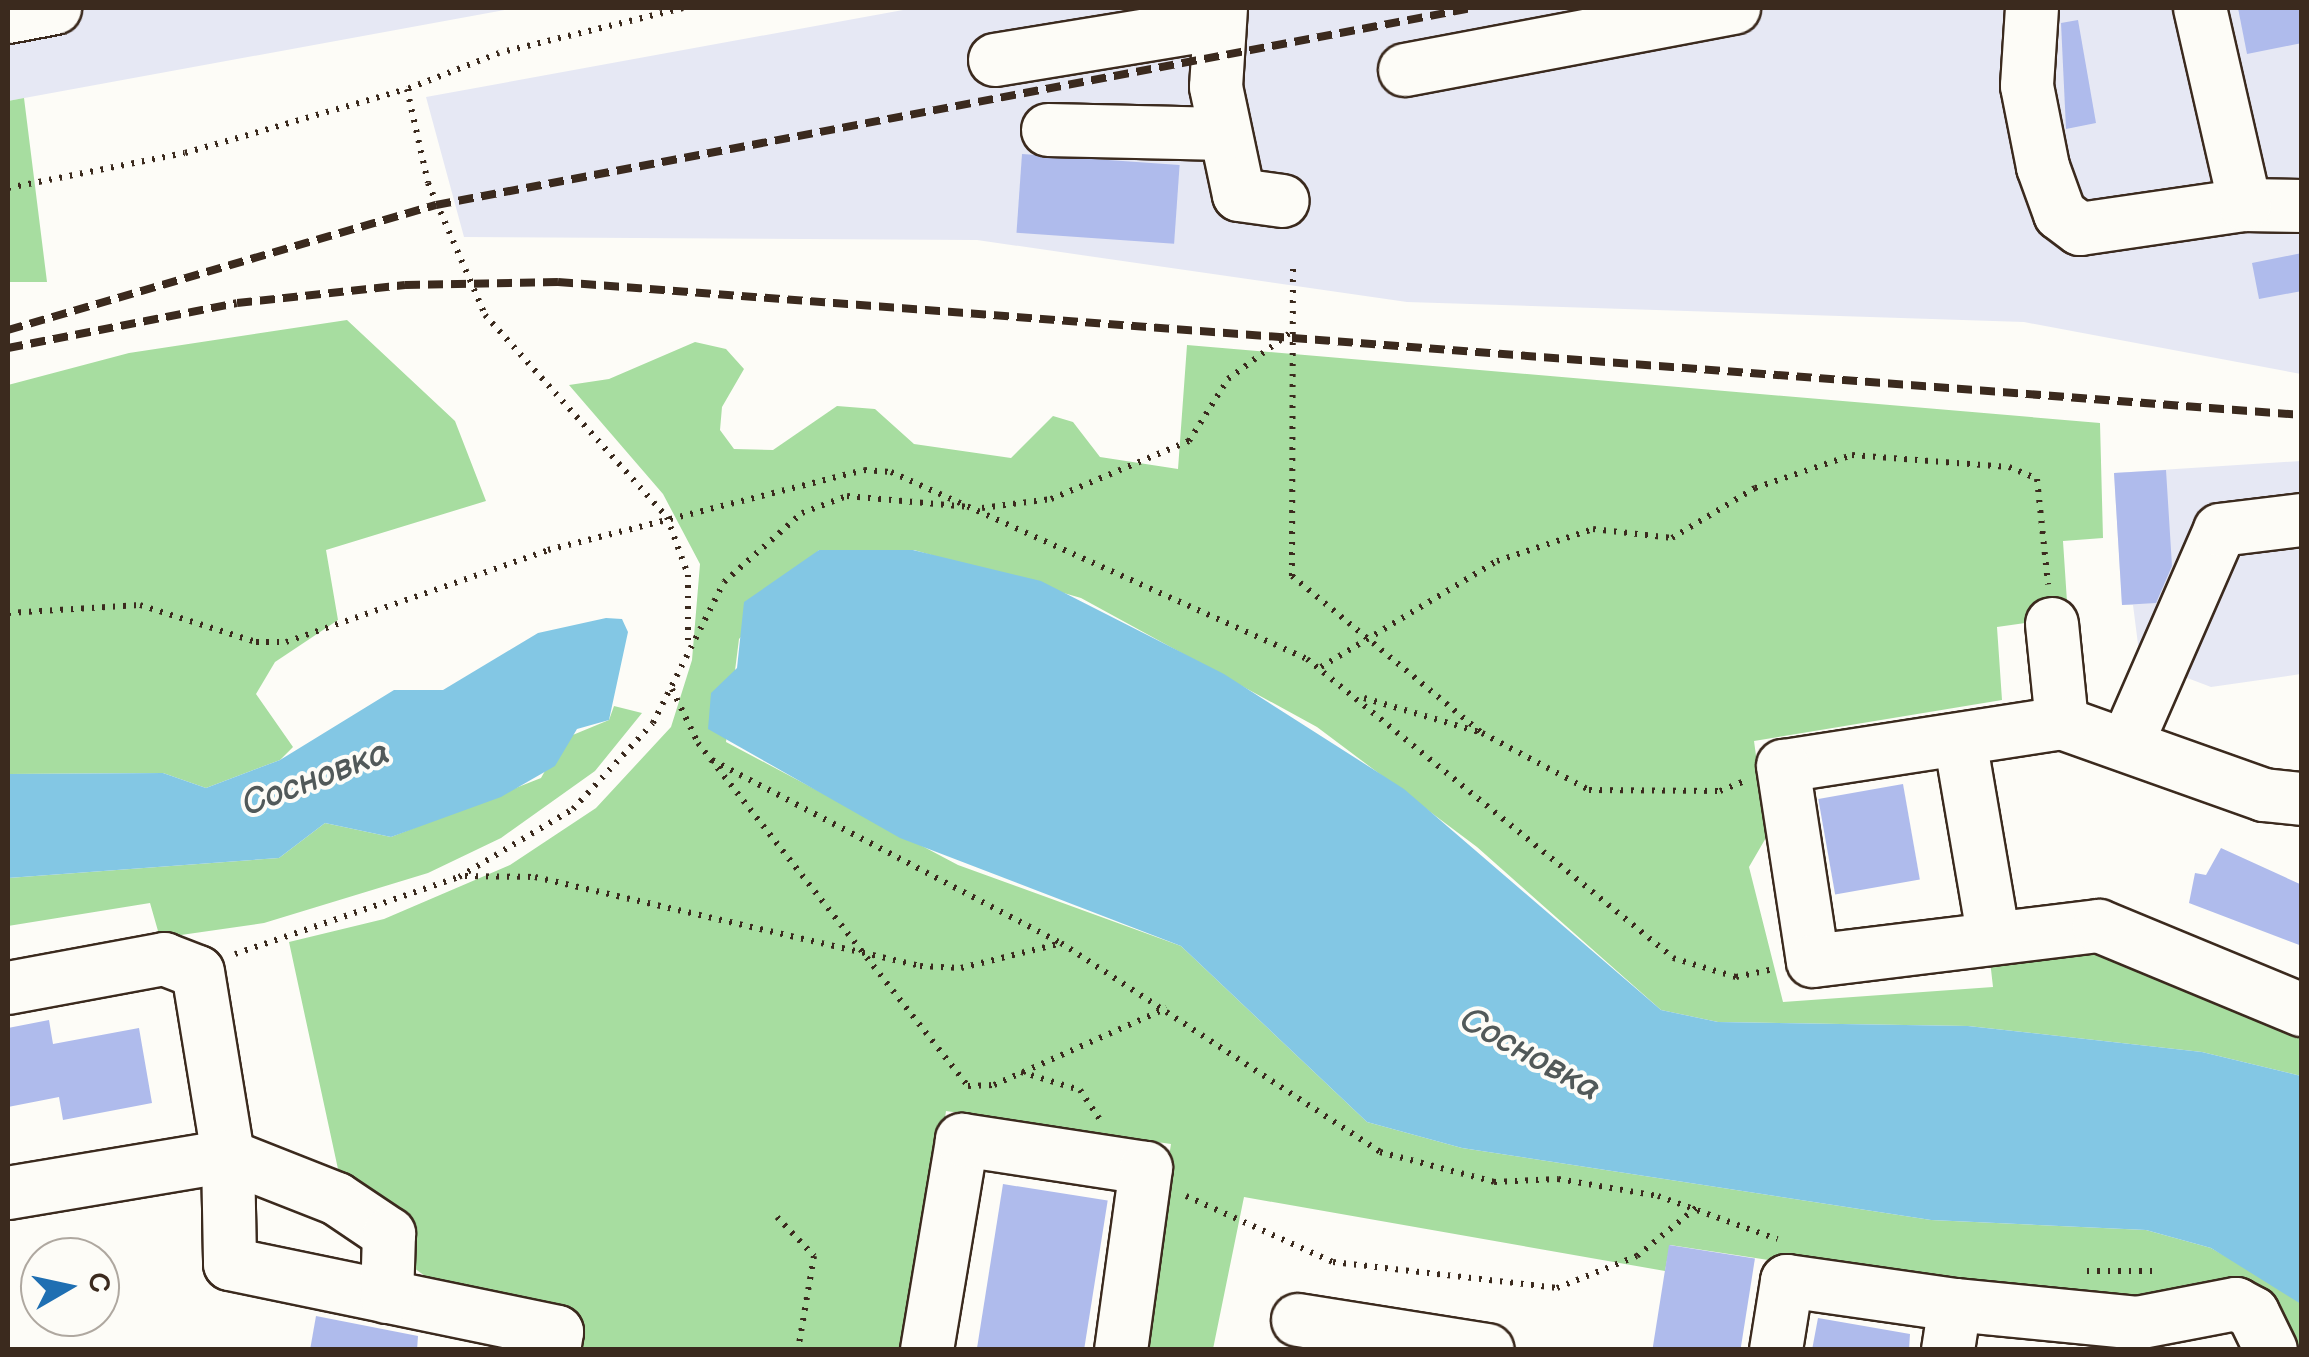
<!DOCTYPE html>
<html>
<head>
<meta charset="utf-8">
<style>
	body { margin:0 }
	#map { position:relative; width:2309px; height:1357px; overflow:hidden; background:#fdfcf7; font-family:"Balsamiq Sans",sans-serif }
	div>[style] { position:absolute }
	.built>* { inset:0; background:#e6e8f4 }
	.green>* { inset:0; background:#a7dda0 }
	.water>* { inset:0; background:#83c7e4 }
	.building>* { inset:0; background:#afbbec; transform-origin:0 0 }
	.path>* { height:6px; margin-top:-3px; transform-origin:0; background:repeating-linear-gradient(90deg,#3b2a1e 0 2.5px,transparent 0 10.5px) }
	.roads { filter:drop-shadow(2px 0 #3b2a1e) drop-shadow(-2px 0 #3b2a1e) drop-shadow(0 2px #3b2a1e) drop-shadow(0 -2px #3b2a1e) }
	.minor>* { height:52px; margin:-26px; padding:0 26px; transform-origin:26px; border-radius:26px; background:#fdfcf7 }
	.rail>* { height:8px; margin-top:-4px; transform-origin:0; background:repeating-linear-gradient(90deg,#3b2a1e 0 15px,transparent 0 23px) }
	span { translate:-50% -50%; white-space:nowrap; text-align:center; line-height:1.15; -webkit-text-stroke:8px #fdfcf7; paint-order:stroke }
	.water-label { font-size:35px; color:#515959; font-style:italic }
	.frame { position:absolute; inset:0; border:10px solid #3b2a1e; pointer-events:none }
	.north { position:absolute; left:20px; top:1237px; width:100px; height:100px; box-sizing:border-box; background:#fdfcf7; border:2px solid #afa8a0; border-radius:50%; rotate:81deg; font-size:28px; font-weight:700; line-height:40px; text-align:center; color:#3b2a1e }
	.north::after { content:''; display:block; margin:auto; width:35px; height:45px; background:#1f6fb2; clip-path:polygon(50% 0,100% 100%,50% 72%,0 100%) }
</style>
</head>
<body>
<div id="map">
	<div class="built">
		<div style="clip-path:polygon(8px 8px,516px 8px,8px 101px)"></div>
		<div style="clip-path:polygon(914px 8px,2301px 8px,2301px 374px,2024px 322px,1407px 302px,977px 240px,464px 237px,426px 97px)"></div>
		<div style="clip-path:polygon(2301px 461px,2301px 674px,2211px 687px,2140px 660px,2133px 605px,2122px 605px,2114px 473px)"></div>
	</div>
	<div class="green">
		<div style="clip-path:polygon(24px 98px,47px 282px,8px 282px,8px 101px)"></div>
		<div style="clip-path:polygon(347px 320px,455px 421px,486px 501px,326px 550px,338px 620px,275px 662px,256px 694px,293px 747px,280px 760px,206px 788px,163px 773px,8px 774px,8px 385px,129px 353px)"></div>
		<div style="clip-path:polygon(695px 342px,726px 349px,744px 369px,722px 407px,720px 430px,734px 449px,773px 450px,837px 406px,875px 409px,914px 444px,1011px 458px,1053px 416px,1073px 422px,1100px 457px,1178px 469px,1187px 345px,2100px 423px,2103px 538px,2063px 541px,2068px 617px,1997px 627px,2002px 700px,1754px 741px,1767px 836px,1749px 867px,1783px 1002px,1993px 987px,1988px 943px,2049px 931px,2301px 1023px,2301px 1076px,2202px 1052px,1968px 1026px,1718px 1022px,1661px 1010px,1477px 847px,1317px 727px,1081px 598px,914px 550px,819px 550px,739px 639px,726px 742px,958px 865px,1181px 946px,1367px 1122px,1462px 1148px,1931px 1220px,2146px 1230px,2211px 1248px,2283px 1289px,2301px 1304px,2301px 1349px,2275px 1309px,2037px 1301px,1670px 1245px,1665px 1271px,1244px 1197px,1213px 1349px,1149px 1349px,1139px 1347px,1171px 1144px,946px 1111px,912px 1349px,567px 1349px,455px 1298px,399px 1257px,341px 1183px,289px 942px,384px 919px,510px 865px,596px 808px,671px 727px,692px 660px,700px 564px,663px 494px,569px 385px,609px 379px)"></div>
		<div style="clip-path:polygon(614px 706px,642px 713px,595px 771px,501px 838px,428px 873px,264px 923px,160px 938px,150px 903px,8px 926px,8px 878px,279px 858px,325px 823px,391px 837px,541px 778px,563px 739px,609px 720px)"></div>
	</div>
	<div class="water">
		<div style="clip-path:polygon(819px 550px,913px 550px,1041px 581px,1224px 674px,1404px 789px,1661px 1010px,1718px 1022px,1968px 1026px,2202px 1052px,2301px 1076px,2301px 1304px,2211px 1248px,2146px 1230px,1931px 1220px,1462px 1148px,1367px 1122px,1181px 946px,900px 838px,708px 729px,711px 693px,737px 668px,744px 602px)"></div>
		<div style="clip-path:polygon(606px 618px,622px 619px,628px 632px,609px 720px,577px 729px,555px 766px,501px 797px,391px 837px,325px 823px,279px 858px,8px 878px,8px 774px,163px 773px,206px 788px,280px 760px,394px 690px,443px 690px,538px 633px)"></div>
	</div>
	<div class="building">
		<div style="clip-path:polygon(2238px 8px,2302px 8px,2302px 43px,2247px 54px)"></div>
		<div style="clip-path:polygon(2078px 20px,2096px 123px,2066px 129px,2061px 23px)"></div>
		<div style="left:1022px;top:154px;width:158px;height:79px;rotate:4deg"></div>
		<div style="clip-path:polygon(2302px 253px,2302px 291px,2259px 299px,2252px 263px)"></div>
		<div style="clip-path:polygon(2166px 470px,2172px 566px,2156px 603px,2122px 605px,2114px 473px)"></div>
		<div style="left:1903px;top:784px;width:97px;height:86px;rotate:80deg"></div>
		<div style="clip-path:polygon(2221px 848px,2302px 885px,2302px 946px,2189px 903px,2195px 873px,2206px 875px)"></div>
		<div style="clip-path:polygon(49px 1020px,53px 1044px,139px 1028px,152px 1103px,63px 1120px,59px 1097px,8px 1107px,8px 1028px)"></div>
		<div style="left:1003px;top:1184px;width:106px;height:168px;rotate:9deg"></div>
		<div style="left:1669px;top:1245px;width:87px;height:106px;rotate:9deg"></div>
		<div style="clip-path:polygon(316px 1316px,418px 1336px,417px 1350px,310px 1350px)"></div>
		<div style="clip-path:polygon(1818px 1318px,1910px 1334px,1909px 1350px,1812px 1350px)"></div>
	</div>
	<div class="path">
		<div style="left:683px;top:8px;width:189px;rotate:166.3deg"></div>
		<div style="left:499px;top:53px;width:99px;rotate:158.6deg"></div>
		<div style="left:407px;top:89px;width:96px;rotate:77.4deg"></div>
		<div style="left:428px;top:183px;width:144px;rotate:66.6deg"></div>
		<div style="left:485px;top:315px;width:272px;rotate:48deg"></div>
		<div style="left:667px;top:517px;width:62px;rotate:70.1deg"></div>
		<div style="left:688px;top:575px;width:65px;rotate:90deg"></div>
		<div style="left:8px;top:188px;width:180px;rotate:-11.2deg"></div>
		<div style="left:185px;top:153px;width:231px;rotate:-16.1deg"></div>
		<div style="left:1293px;top:269px;width:307px;rotate:90.2deg"></div>
		<div style="left:1292px;top:576px;width:246px;rotate:39.6deg"></div>
		<div style="left:982px;top:508px;width:70px;rotate:-7.4deg"></div>
		<div style="left:1051px;top:499px;width:150px;rotate:-22.8deg"></div>
		<div style="left:1189px;top:441px;width:73px;rotate:-57.8deg"></div>
		<div style="left:1228px;top:379px;width:79px;rotate:-36.7deg"></div>
		<div style="left:8px;top:613px;width:132px;rotate:-3.5deg"></div>
		<div style="left:140px;top:605px;width:122px;rotate:17.7deg"></div>
		<div style="left:256px;top:642px;width:30px"></div>
		<div style="left:286px;top:642px;width:278px;rotate:-19.3deg"></div>
		<div style="left:548px;top:550px;width:326px;rotate:-14.2deg"></div>
		<div style="left:864px;top:470px;width:27px;rotate:4deg"></div>
		<div style="left:891px;top:472px;width:456px;rotate:24.2deg"></div>
		<div style="left:1307px;top:659px;width:473px;rotate:39.2deg"></div>
		<div style="left:1673px;top:958px;width:66px;rotate:16.8deg"></div>
		<div style="left:1736px;top:977px;width:38px;rotate:-12deg"></div>
		<div style="left:1321px;top:667px;width:205px;rotate:-31.1deg"></div>
		<div style="left:1497px;top:561px;width:101px;rotate:-18.4deg"></div>
		<div style="left:1593px;top:529px;width:80px;rotate:6.5deg"></div>
		<div style="left:1672px;top:538px;width:97px;rotate:-31.1deg"></div>
		<div style="left:1755px;top:488px;width:102px;rotate:-18.8deg"></div>
		<div style="left:1852px;top:455px;width:157px;rotate:4.4deg"></div>
		<div style="left:2009px;top:467px;width:30px;rotate:23deg"></div>
		<div style="left:2037px;top:479px;width:106px;rotate:84deg"></div>
		<div style="left:672px;top:689px;width:60px;rotate:64.3deg"></div>
		<div style="left:698px;top:743px;width:437px;rotate:51.8deg"></div>
		<div style="left:968px;top:1086px;width:26px;rotate:-2deg"></div>
		<div style="left:994px;top:1085px;width:189px;rotate:-24deg"></div>
		<div style="left:1364px;top:698px;width:123px;rotate:16.5deg"></div>
		<div style="left:1482px;top:733px;width:121px;rotate:28deg"></div>
		<div style="left:1589px;top:790px;width:131px;rotate:0.4deg"></div>
		<div style="left:1720px;top:791px;width:27px;rotate:-22deg"></div>
		<div style="left:712px;top:760px;width:394px;rotate:27.7deg"></div>
		<div style="left:1061px;top:943px;width:381px;rotate:33.2deg"></div>
		<div style="left:1380px;top:1152px;width:118px;rotate:14.7deg"></div>
		<div style="left:1494px;top:1182px;width:64px;rotate:-2.7deg"></div>
		<div style="left:1558px;top:1179px;width:101px;rotate:9.6deg"></div>
		<div style="left:1658px;top:1196px;width:127px;rotate:19.9deg"></div>
		<div style="left:465px;top:876px;width:70px;rotate:0.8deg"></div>
		<div style="left:535px;top:877px;width:395px;rotate:13deg"></div>
		<div style="left:920px;top:966px;width:41px;rotate:2.8deg"></div>
		<div style="left:961px;top:968px;width:100px;rotate:-13.9deg"></div>
		<div style="left:235px;top:954px;width:237px;rotate:-19deg"></div>
		<div style="left:459px;top:877px;width:133px;rotate:-30.8deg"></div>
		<div style="left:573px;top:809px;width:117px;rotate:-47.1deg"></div>
		<div style="left:653px;top:723px;width:158px;rotate:-63.3deg"></div>
		<div style="left:724px;top:582px;width:104px;rotate:-41.5deg"></div>
		<div style="left:802px;top:513px;width:48px;rotate:-20.7deg"></div>
		<div style="left:847px;top:496px;width:123px;rotate:5.1deg"></div>
		<div style="left:1021px;top:1072px;width:62px;rotate:17deg"></div>
		<div style="left:1080px;top:1090px;width:36px;rotate:56deg"></div>
		<div style="left:1186px;top:1196px;width:161px;rotate:24.2deg"></div>
		<div style="left:1333px;top:1262px;width:226px;rotate:6.6deg"></div>
		<div style="left:1557px;top:1288px;width:86px;rotate:-21.8deg"></div>
		<div style="left:1637px;top:1256px;width:77px;rotate:-39.2deg"></div>
		<div style="left:777px;top:1217px;width:54px;rotate:46.5deg"></div>
		<div style="left:814px;top:1256px;width:95px;rotate:99.7deg"></div>
		<div style="left:2087px;top:1271px;width:72px"></div>
	</div>
	<div class="roads">
		<div class="minor">
			<div style="left:1221px;top:8px;width:79px;rotate:93.6deg"></div>
			<div style="left:1216px;top:87px;width:110px;rotate:78deg"></div>
			<div style="left:1239px;top:195px;width:44px;rotate:7.8deg"></div>
			<div style="left:2032px;top:8px;width:78px;rotate:93.7deg"></div>
			<div style="left:2027px;top:86px;width:83px;rotate:78.8deg"></div>
			<div style="left:2043px;top:167px;width:50px;rotate:70.1deg"></div>
			<div style="left:2060px;top:214px;width:25px;rotate:37deg"></div>
			<div style="left:2080px;top:229px;width:167px;rotate:-8.3deg"></div>
			<div style="left:2245px;top:205px;width:57px;rotate:1deg"></div>
			<div style="left:2200px;top:8px;width:202px;rotate:77.1deg"></div>
			<div style="left:8px;top:17px;width:48px;rotate:-10.8deg"></div>
			<div style="left:995px;top:60px;width:222px;rotate:-9.3deg"></div>
			<div style="left:1405px;top:70px;width:335px;rotate:-10.7deg"></div>
			<div style="left:1048px;top:130px;width:177px;rotate:1.3deg"></div>
			<div style="left:2052px;top:624px;width:100px;rotate:84.2deg"></div>
			<div style="left:1960px;top:740px;width:197px;rotate:80.3deg"></div>
			<div style="left:2128px;top:741px;width:230px;rotate:-66.4deg"></div>
			<div style="left:2220px;top:530px;width:83px;rotate:-7deg"></div>
			<div style="left:2302px;top:799px;width:38px;rotate:-174deg"></div>
			<div style="left:2264px;top:795px;width:214px;rotate:-160.4deg"></div>
			<div style="left:2062px;top:723px;width:282px;rotate:171.2deg"></div>
			<div style="left:1783px;top:766px;width:197px;rotate:81.3deg"></div>
			<div style="left:1813px;top:961px;width:288px;rotate:-7deg"></div>
			<div style="left:2099px;top:926px;width:220px;rotate:22.5deg"></div>
			<div style="left:8px;top:988px;width:159px;rotate:-10.5deg"></div>
			<div style="left:164px;top:959px;width:36px;rotate:21deg"></div>
			<div style="left:198px;top:972px;width:186px;rotate:80.7deg"></div>
			<div style="left:228px;top:1156px;width:108px;rotate:88.9deg"></div>
			<div style="left:230px;top:1264px;width:334px;rotate:11.7deg"></div>
			<div style="left:557px;top:1332px;width:18px;rotate:99deg"></div>
			<div style="left:8px;top:1193px;width:223px;rotate:-9.5deg"></div>
			<div style="left:228px;top:1156px;width:117px;rotate:21.5deg"></div>
			<div style="left:337px;top:1199px;width:63px;rotate:33.9deg"></div>
			<div style="left:389px;top:1234px;width:63px;rotate:91.8deg"></div>
			<div style="left:1955px;top:1305px;width:183px;rotate:5.6deg"></div>
			<div style="left:2137px;top:1323px;width:101px;rotate:-10.9deg"></div>
			<div style="left:2236px;top:1304px;width:19px;rotate:28deg"></div>
			<div style="left:2253px;top:1313px;width:41px;rotate:64.1deg"></div>
			<div style="left:1298px;top:1320px;width:192px;rotate:9deg"></div>
			<div style="left:927px;top:1350px;width:213px;rotate:-80.5deg"></div>
			<div style="left:962px;top:1140px;width:186px;rotate:8.7deg"></div>
			<div style="left:1146px;top:1168px;width:184px;rotate:97.8deg"></div>
			<div style="left:1776px;top:1350px;width:70px;rotate:-80.9deg"></div>
			<div style="left:1787px;top:1281px;width:170px;rotate:8.1deg"></div>
			<div style="left:1955px;top:1305px;width:46px;rotate:98.8deg"></div>
		</div>
	</div>
	<div class="rail">
		<div style="left:8px;top:330px;width:446px;rotate:-16.3deg"></div>
		<div style="left:436px;top:205px;width:1055px;rotate:-10.77deg"></div>
		<div style="left:8px;top:348px;width:233px;rotate:-11.1deg"></div>
		<div style="left:237px;top:303px;width:169px;rotate:-6.1deg"></div>
		<div style="left:405px;top:285px;width:153px;rotate:-1.1deg"></div>
		<div style="left:558px;top:282px;width:1749px;rotate:4.36deg"></div>
	</div>
	<div class="water-label">
		<span style="left:316px;top:779px;rotate:-21deg">Сосновка</span>
		<span style="left:1530px;top:1055px;rotate:29deg">Сосновка</span>
	</div>
	<div class="frame"></div>
	<div class="north">С</div>
</div>
</body>
</html>
